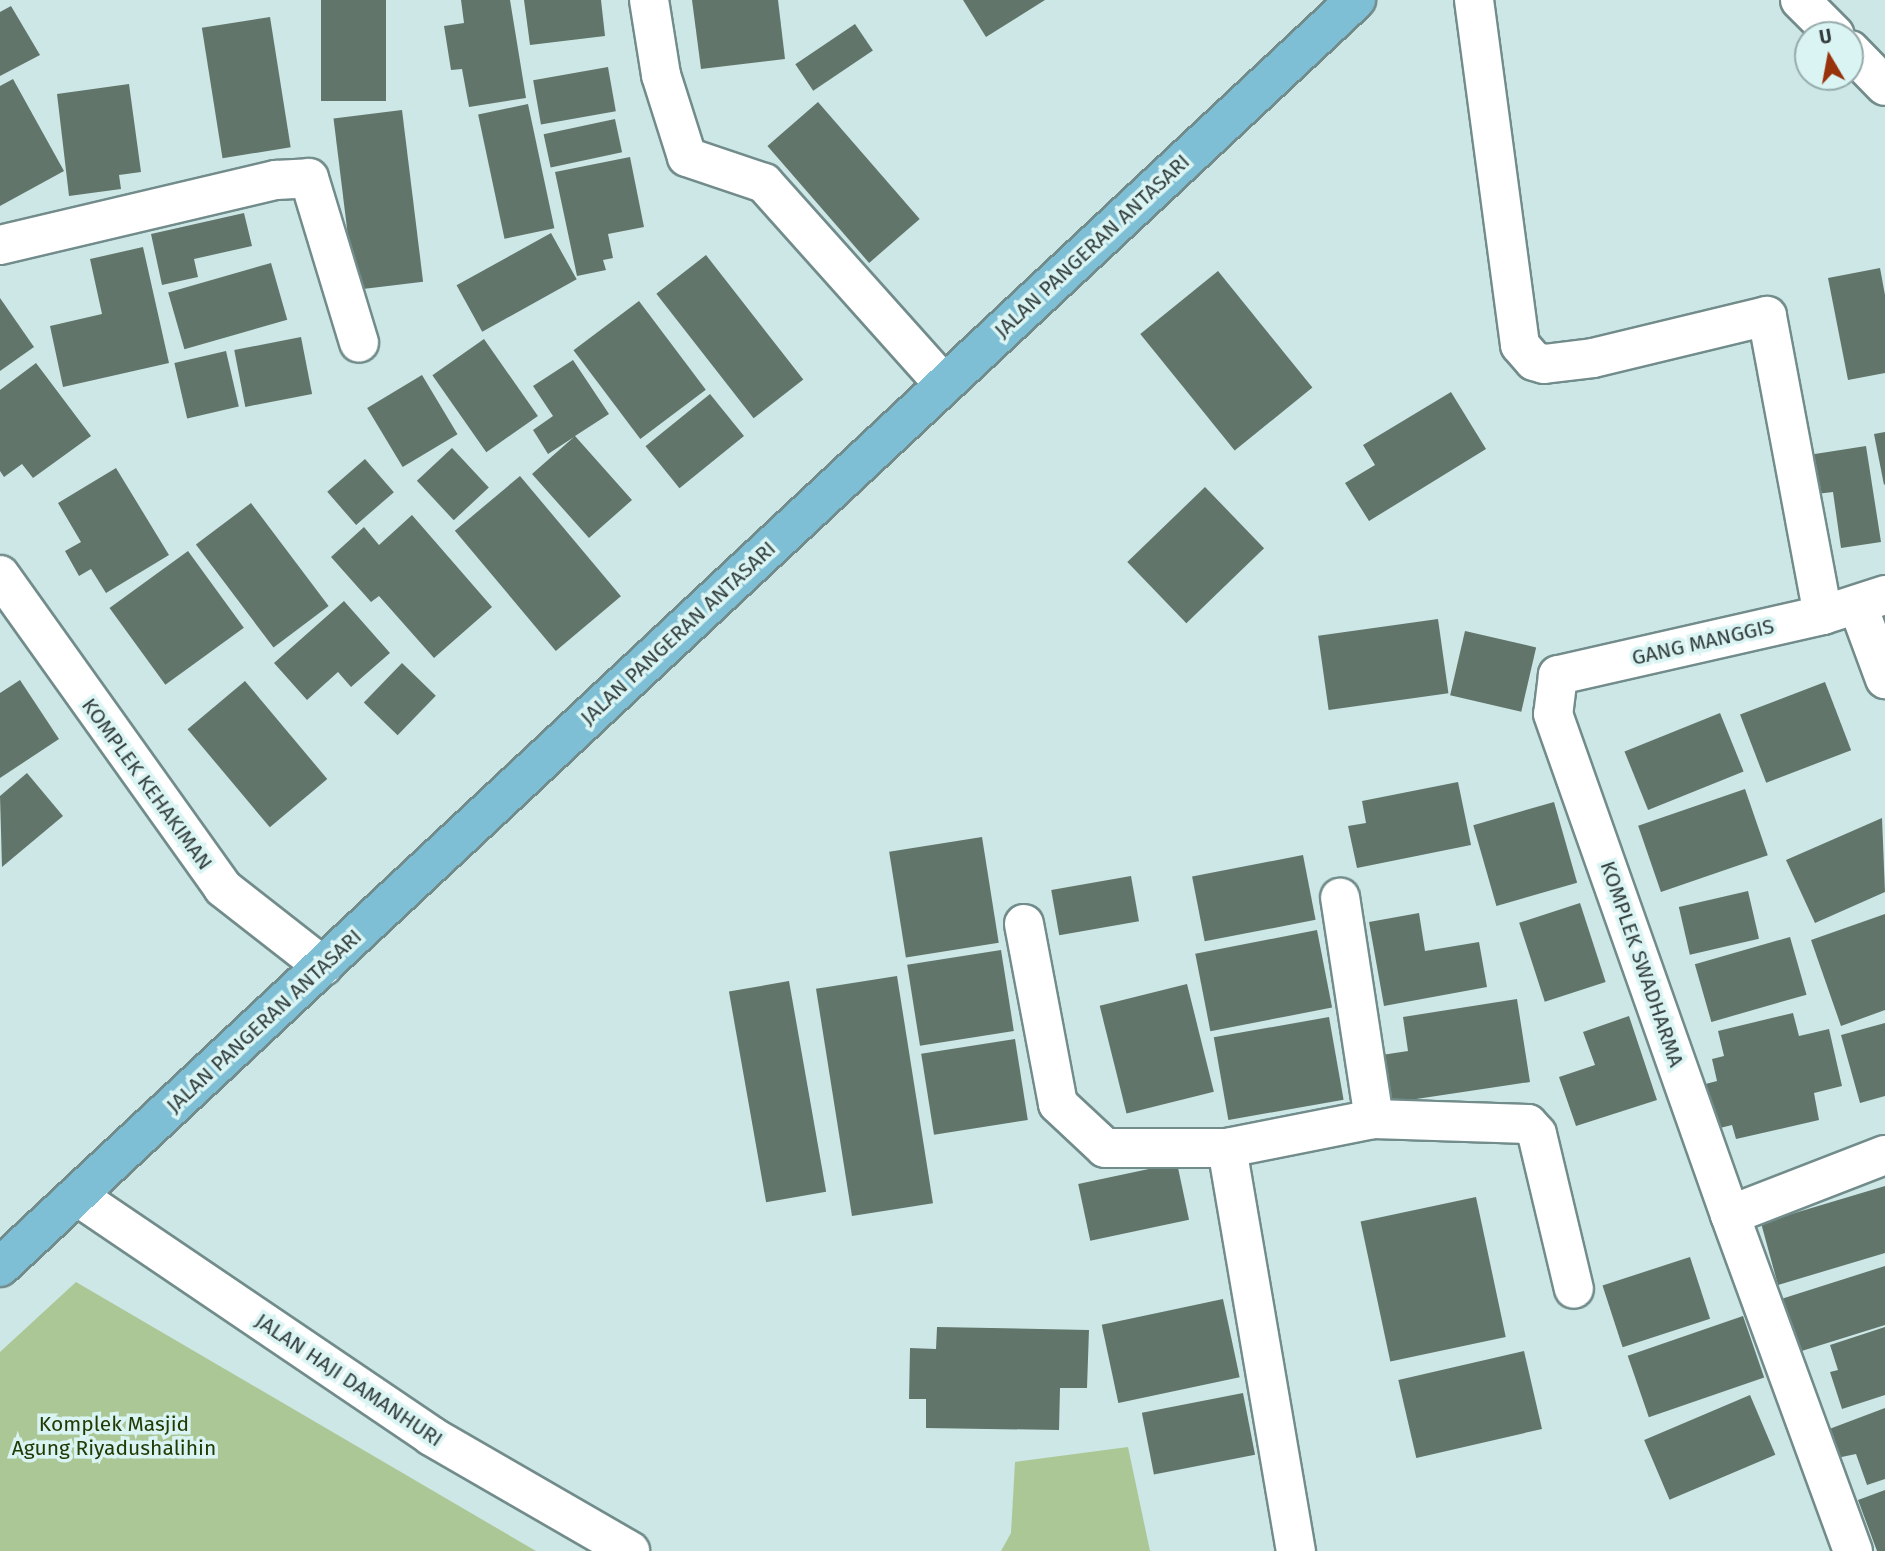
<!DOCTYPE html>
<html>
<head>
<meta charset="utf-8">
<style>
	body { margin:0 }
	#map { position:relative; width:1885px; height:1551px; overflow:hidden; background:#cce7e6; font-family:"Fira Sans",sans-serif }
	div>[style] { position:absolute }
	.green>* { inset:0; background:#acc796 }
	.building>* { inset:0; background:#61756b; transform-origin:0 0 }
	.roads { filter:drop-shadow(2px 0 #728c8b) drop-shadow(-2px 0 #728c8b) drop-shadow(0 2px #728c8b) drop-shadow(0 -2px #728c8b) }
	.minor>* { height:38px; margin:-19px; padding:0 19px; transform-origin:19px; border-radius:19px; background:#fff }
	.major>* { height:38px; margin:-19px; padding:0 19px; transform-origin:19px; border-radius:19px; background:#7fbfd5 }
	span { translate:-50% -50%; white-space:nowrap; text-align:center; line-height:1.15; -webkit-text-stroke:7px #d9f4f3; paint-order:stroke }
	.street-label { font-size:21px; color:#323d3c }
	.park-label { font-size:21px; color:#223b05 }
	.north { position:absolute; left:1794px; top:21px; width:70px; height:70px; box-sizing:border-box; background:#d9f4f3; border:2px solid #96abaa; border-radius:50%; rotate:350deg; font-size:19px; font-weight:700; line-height:28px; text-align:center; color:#323d3c }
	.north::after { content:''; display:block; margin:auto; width:24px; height:32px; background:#98320b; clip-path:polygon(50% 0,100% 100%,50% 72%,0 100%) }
</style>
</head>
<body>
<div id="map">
	<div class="green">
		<div style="clip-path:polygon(76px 1282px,536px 1551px,0 1551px,0 1352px)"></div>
		<div style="clip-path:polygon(1128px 1447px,1150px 1551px,1001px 1551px,1011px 1533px,1015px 1462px)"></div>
	</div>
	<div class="building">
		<div style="left:321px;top:0;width:65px;height:101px"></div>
		<div style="clip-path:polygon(461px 0,510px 0,526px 98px,469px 107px,462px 69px,451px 70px,444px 26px,464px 23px)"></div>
		<div style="clip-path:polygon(524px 0,601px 0,605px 36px,530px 45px)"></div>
		<div style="clip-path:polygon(692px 0,778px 0,785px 59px,701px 69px)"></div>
		<div style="clip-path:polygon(963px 0,1045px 0,986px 37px)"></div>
		<div style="clip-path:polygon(11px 6px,40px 55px,0 76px,0 12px)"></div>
		<div style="left:270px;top:17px;width:132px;height:69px;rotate:81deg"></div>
		<div style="left:855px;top:24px;width:32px;height:72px;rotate:56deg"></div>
		<div style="left:608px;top:67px;width:45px;height:76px;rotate:80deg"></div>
		<div style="clip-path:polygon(13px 79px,64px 171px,0 206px,0 86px)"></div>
		<div style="clip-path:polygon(129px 84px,141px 172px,119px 175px,121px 189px,69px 196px,57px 94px)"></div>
		<div style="left:818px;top:102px;width:155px;height:67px;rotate:49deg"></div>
		<div style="left:528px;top:104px;width:127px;height:51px;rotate:78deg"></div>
		<div style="left:402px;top:110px;width:173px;height:69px;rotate:83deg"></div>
		<div style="left:615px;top:119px;width:34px;height:73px;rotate:78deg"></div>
		<div style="clip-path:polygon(630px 157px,644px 227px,608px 234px,613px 258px,603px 260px,606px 270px,577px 276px,555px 172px)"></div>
		<div style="clip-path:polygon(244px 213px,252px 246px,194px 259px,198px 277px,162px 285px,151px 234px)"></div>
		<div style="left:551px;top:233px;width:53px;height:108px;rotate:61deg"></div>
		<div style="clip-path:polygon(143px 247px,169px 363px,63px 387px,50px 326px,102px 314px,90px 259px)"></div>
		<div style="left:706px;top:255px;width:158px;height:63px;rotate:52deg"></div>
		<div style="left:271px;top:263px;width:59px;height:107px;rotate:74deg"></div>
		<div style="clip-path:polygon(1880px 268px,1885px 295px,1885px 373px,1848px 380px,1828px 278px)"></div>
		<div style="left:1218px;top:271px;width:150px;height:100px;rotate:51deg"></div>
		<div style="clip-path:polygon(0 298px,34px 347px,0 371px)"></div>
		<div style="left:639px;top:301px;width:111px;height:82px;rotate:53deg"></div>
		<div style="left:301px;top:337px;width:58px;height:68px;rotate:79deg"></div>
		<div style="left:484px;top:339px;width:94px;height:63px;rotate:55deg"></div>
		<div style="left:226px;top:351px;width:57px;height:53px;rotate:77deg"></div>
		<div style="clip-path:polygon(573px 360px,609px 414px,575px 436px,632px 500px,589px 538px,532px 474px,574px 437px,548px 454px,533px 430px,553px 416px,533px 386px)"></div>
		<div style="clip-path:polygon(36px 363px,91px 436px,33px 478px,22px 464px,4px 477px,0 471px,0 390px)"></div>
		<div style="left:422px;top:375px;width:69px;height:64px;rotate:59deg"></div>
		<div style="clip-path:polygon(1451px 392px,1486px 449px,1369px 521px,1345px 483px,1375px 465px,1363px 445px)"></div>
		<div style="left:710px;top:394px;width:54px;height:83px;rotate:51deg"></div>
		<div style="clip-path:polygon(1885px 432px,1885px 484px,1884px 485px,1874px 434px)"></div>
		<div style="clip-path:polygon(1866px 446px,1881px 542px,1841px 548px,1833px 492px,1808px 495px,1802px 456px)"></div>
		<div style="left:452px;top:448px;width:54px;height:48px;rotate:47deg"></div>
		<div style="left:365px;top:459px;width:44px;height:50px;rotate:49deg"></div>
		<div style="clip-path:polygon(116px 468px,169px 555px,106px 593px,91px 569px,79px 576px,65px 551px,81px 542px,58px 503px)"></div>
		<div style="left:520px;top:476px;width:157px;height:85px;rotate:50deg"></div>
		<div style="left:1205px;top:487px;width:85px;height:108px;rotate:46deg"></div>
		<div style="left:251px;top:503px;width:129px;height:69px;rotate:53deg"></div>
		<div style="clip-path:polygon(412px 515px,492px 607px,434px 658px,379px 596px,371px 602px,331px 557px,364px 527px,379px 545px)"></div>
		<div style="left:188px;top:551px;width:95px;height:97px;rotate:54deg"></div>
		<div style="clip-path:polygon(344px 601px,390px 653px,351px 687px,338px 672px,307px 700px,274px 663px)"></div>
		<div style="left:1438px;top:619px;width:75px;height:121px;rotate:82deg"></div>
		<div style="left:1465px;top:631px;width:73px;height:66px;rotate:13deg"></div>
		<div style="left:402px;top:663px;width:47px;height:55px;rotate:44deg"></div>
		<div style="clip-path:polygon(20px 680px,59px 739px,0 778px,0 693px)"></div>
		<div style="left:245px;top:681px;width:128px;height:75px;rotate:50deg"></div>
		<div style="left:1825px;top:682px;width:73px;height:91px;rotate:69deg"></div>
		<div style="left:1720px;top:713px;width:63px;height:103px;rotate:68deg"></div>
		<div style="clip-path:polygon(27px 773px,63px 816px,2px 867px,0 796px)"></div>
		<div style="clip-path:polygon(1458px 782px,1471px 845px,1357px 868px,1348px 826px,1366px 823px,1362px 801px)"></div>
		<div style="left:1745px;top:789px;width:70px;height:113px;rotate:71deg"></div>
		<div style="left:1554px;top:802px;width:84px;height:84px;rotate:74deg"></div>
		<div style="clip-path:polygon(1882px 818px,1885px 892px,1815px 923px,1786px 860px)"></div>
		<div style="left:982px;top:837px;width:107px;height:94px;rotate:81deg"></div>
		<div style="left:1303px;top:855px;width:66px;height:113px;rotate:79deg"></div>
		<div style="left:1131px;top:876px;width:46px;height:81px;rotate:80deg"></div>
		<div style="left:1748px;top:891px;width:49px;height:71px;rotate:77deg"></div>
		<div style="left:1580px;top:903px;width:83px;height:64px;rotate:72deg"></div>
		<div style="clip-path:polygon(1419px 913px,1425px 951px,1479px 942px,1487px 987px,1384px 1006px,1369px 922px)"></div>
		<div style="clip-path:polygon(1885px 914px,1885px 1010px,1841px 1026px,1811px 940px)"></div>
		<div style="left:1317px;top:930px;width:79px;height:124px;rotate:79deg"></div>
		<div style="left:1790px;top:937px;width:60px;height:99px;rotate:74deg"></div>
		<div style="left:1001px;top:950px;width:82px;height:95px;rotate:81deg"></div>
		<div style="left:897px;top:976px;width:230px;height:82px;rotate:81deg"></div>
		<div style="left:789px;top:981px;width:214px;height:61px;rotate:80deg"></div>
		<div style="left:1187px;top:984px;width:111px;height:90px;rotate:76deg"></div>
		<div style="clip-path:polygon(1517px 999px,1530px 1082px,1383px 1104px,1375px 1056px,1408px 1051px,1403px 1017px)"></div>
		<div style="clip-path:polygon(1793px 1013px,1799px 1036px,1829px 1029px,1842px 1086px,1814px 1093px,1819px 1120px,1736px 1139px,1732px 1125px,1704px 1132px,1694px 1087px,1717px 1081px,1712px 1059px,1724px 1056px,1718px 1031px)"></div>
		<div style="clip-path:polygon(1629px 1016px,1657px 1100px,1576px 1126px,1559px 1077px,1595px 1065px,1583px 1032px)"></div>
		<div style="left:1329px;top:1017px;width:84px;height:117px;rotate:80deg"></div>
		<div style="clip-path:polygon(1885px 1023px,1885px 1096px,1860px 1103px,1841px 1035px)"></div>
		<div style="left:1015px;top:1039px;width:82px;height:95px;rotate:81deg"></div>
		<div style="left:1177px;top:1163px;width:58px;height:101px;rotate:78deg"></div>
		<div style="clip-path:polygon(1885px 1186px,1885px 1253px,1778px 1285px,1761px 1223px)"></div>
		<div style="left:1476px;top:1197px;width:143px;height:118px;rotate:78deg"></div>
		<div style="left:1690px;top:1257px;width:65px;height:92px;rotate:72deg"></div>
		<div style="clip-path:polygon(1885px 1266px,1885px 1325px,1792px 1354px,1775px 1301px)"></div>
		<div style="left:1223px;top:1299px;width:80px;height:124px;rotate:78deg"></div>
		<div style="left:1743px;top:1316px;width:65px;height:122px;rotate:71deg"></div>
		<div style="clip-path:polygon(937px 1327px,1089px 1330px,1087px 1388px,1060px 1388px,1059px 1430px,926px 1428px,926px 1399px,909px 1399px,910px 1348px,936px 1349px)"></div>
		<div style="clip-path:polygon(1885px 1327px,1885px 1395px,1842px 1409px,1830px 1372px,1838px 1370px,1830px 1345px)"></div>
		<div style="left:1524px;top:1351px;width:80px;height:129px;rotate:77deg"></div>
		<div style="left:1243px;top:1393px;width:63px;height:103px;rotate:79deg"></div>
		<div style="left:1750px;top:1395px;width:65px;height:115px;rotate:67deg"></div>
		<div style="clip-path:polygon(1885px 1408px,1885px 1479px,1867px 1485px,1856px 1454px,1832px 1459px,1824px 1431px)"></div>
		<div style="clip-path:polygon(1885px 1490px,1885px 1551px,1877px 1551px,1858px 1500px)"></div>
	</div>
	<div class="roads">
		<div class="minor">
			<div style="left:649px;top:0;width:76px;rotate:80.9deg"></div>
			<div style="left:661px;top:75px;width:86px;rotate:72.4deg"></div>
			<div style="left:687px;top:157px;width:81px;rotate:18.7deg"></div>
			<div style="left:764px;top:183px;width:270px;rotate:48.2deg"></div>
			<div style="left:1474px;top:0;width:348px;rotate:82.4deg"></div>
			<div style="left:1520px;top:345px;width:21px;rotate:49deg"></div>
			<div style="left:1534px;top:361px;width:10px;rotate:17deg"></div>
			<div style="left:1544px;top:364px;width:49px;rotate:-7deg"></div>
			<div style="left:1593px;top:358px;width:179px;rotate:-13.6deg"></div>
			<div style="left:1767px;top:316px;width:304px;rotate:79.4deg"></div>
			<div style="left:1800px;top:0;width:49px;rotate:45deg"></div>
			<div style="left:1850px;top:50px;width:50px;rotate:45.8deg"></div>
			<div style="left:0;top:245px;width:284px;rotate:-13.3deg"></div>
			<div style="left:276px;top:180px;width:33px;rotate:-3deg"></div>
			<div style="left:309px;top:178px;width:172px;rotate:73.1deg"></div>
			<div style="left:0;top:575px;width:384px;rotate:54.5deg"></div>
			<div style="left:223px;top:888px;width:127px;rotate:38deg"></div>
			<div style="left:1885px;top:595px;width:65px;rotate:162.1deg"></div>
			<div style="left:1823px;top:615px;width:272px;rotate:167.2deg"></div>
			<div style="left:1558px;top:675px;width:39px;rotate:97deg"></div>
			<div style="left:1553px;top:714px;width:531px;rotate:70.54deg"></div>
			<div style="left:1730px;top:1215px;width:166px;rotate:-21.2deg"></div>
			<div style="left:1858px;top:606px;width:78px;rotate:69.7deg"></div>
			<div style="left:1024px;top:924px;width:183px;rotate:79.3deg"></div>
			<div style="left:1058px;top:1104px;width:64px;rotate:43.1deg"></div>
			<div style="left:1105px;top:1148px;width:122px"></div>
			<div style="left:1227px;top:1148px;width:409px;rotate:80.3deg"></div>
			<div style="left:1374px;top:1119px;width:154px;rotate:1.9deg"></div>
			<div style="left:1528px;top:1124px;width:13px;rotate:48deg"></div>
			<div style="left:1537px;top:1134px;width:159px;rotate:76.6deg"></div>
			<div style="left:1227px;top:1148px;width:150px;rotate:-11.2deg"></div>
			<div style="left:1374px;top:1119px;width:224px;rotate:-98.7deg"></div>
			<div style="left:77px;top:1196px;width:428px;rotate:34.1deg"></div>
			<div style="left:431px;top:1436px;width:230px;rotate:30deg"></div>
			<div style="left:1730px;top:1215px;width:358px;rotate:69.9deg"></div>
		</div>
		<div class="major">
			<div style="left:0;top:1267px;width:1856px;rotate:-43.06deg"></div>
		</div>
	</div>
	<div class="street-label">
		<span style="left:1092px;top:246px;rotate:-43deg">JALAN PANGERAN ANTASARI</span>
		<span style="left:678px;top:633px;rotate:-43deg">JALAN PANGERAN ANTASARI</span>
		<span style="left:1703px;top:642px;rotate:-13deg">GANG MANGGIS</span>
		<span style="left:147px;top:784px;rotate:54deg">KOMPLEK KEHAKIMAN</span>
		<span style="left:1642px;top:964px;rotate:71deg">KOMPLEK SWADHARMA</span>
		<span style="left:264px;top:1021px;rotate:-43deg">JALAN PANGERAN ANTASARI</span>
		<span style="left:349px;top:1380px;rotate:34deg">JALAN HAJI DAMANHURI</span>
	</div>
	<div class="park-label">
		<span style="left:114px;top:1436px">Komplek Masjid<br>Agung Riyadushalihin</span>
	</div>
	<div class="north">U</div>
</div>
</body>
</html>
